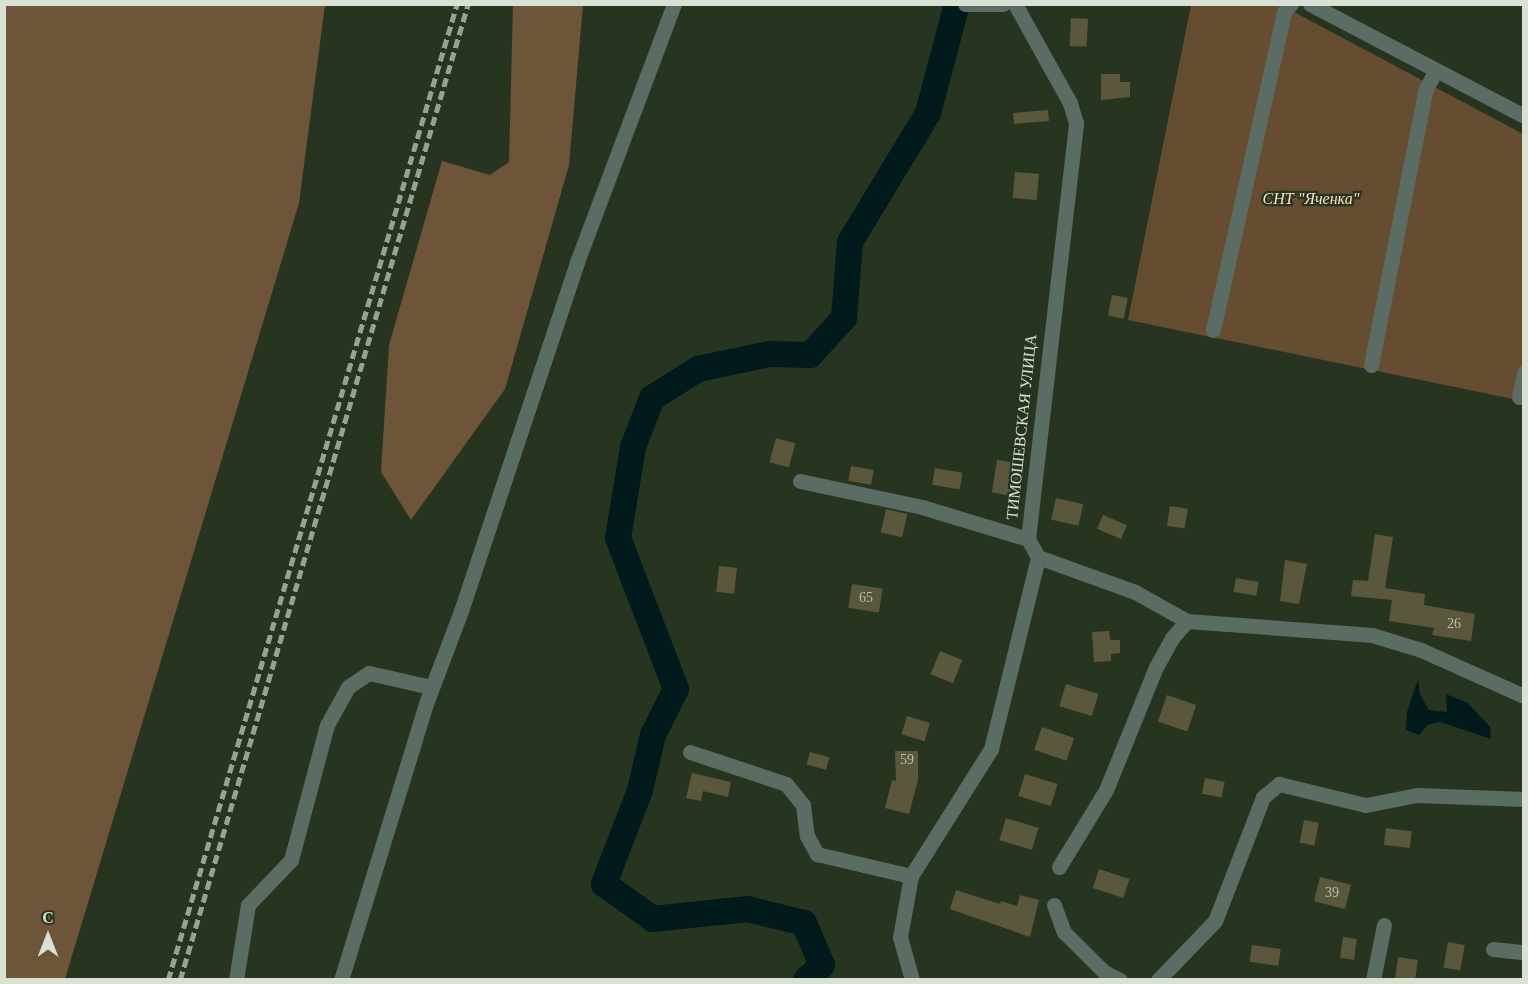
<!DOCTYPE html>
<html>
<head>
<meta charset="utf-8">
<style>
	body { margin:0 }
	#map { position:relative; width:1528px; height:984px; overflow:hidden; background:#273520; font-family:"Times New Roman",serif }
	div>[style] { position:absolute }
	.green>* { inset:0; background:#664d31 }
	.forest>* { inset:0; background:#6e5438 }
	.water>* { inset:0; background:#011a1c }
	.river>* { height:26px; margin:-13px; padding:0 13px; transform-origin:13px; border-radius:13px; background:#011a1c }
	.building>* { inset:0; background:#5b573c; transform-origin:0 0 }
	.minor>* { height:15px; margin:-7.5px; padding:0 7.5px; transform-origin:7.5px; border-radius:7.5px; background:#5a6c64 }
	.rail>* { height:4.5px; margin-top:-2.25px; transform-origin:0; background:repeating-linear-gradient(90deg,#97a291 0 9px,transparent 0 13.5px) }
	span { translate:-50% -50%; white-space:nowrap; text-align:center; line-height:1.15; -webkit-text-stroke:4.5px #273520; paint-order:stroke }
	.number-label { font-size:14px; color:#b9bead }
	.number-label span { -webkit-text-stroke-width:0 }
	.park-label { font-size:16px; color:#fcdfc1; font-style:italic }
	.street-label { font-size:16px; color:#d8e1d3 }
	.frame { position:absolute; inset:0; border:6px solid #d8e1d3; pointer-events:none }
	.north { position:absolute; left:18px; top:906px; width:60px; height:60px; -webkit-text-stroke:4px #273520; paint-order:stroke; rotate:0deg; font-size:16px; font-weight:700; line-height:24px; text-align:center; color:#d8e1d3 }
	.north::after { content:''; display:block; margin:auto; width:21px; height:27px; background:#d8e1d3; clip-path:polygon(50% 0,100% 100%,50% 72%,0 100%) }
</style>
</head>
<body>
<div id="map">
	<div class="green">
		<div style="clip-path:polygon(1191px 5px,1281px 5px,1523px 134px,1523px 401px,1128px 320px)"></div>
	</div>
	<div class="forest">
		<div style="clip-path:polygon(5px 4px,325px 5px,299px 203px,65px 979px,5px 979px)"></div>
		<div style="clip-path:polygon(513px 5px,583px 5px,569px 165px,505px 389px,411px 520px,381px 472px,389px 345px,442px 161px,490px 175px,509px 162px)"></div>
	</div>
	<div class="water">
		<div style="clip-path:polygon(1418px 679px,1420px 695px,1429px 710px,1447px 712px,1446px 694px,1468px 703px,1490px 727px,1491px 739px,1440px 722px,1427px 725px,1419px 735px,1406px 730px,1407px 712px)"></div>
	</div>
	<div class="river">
		<div style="left:806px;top:980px;width:22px;rotate:-43deg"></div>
		<div style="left:822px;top:965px;width:46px;rotate:-113.2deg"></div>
		<div style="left:804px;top:923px;width:58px;rotate:-166deg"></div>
		<div style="left:748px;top:909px;width:96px;rotate:174deg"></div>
		<div style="left:653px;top:919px;width:60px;rotate:-144.5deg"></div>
		<div style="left:604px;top:884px;width:101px;rotate:-69deg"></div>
		<div style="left:640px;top:790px;width:57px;rotate:-76.7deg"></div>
		<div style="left:653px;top:735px;width:51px;rotate:-63.4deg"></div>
		<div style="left:676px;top:689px;width:162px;rotate:-111deg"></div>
		<div style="left:618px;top:538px;width:92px;rotate:-80.6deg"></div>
		<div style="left:633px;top:447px;width:53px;rotate:-68.8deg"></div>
		<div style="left:652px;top:398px;width:54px;rotate:-32.2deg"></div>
		<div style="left:698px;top:369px;width:73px;rotate:-11.9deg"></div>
		<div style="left:769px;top:354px;width:41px;rotate:1.4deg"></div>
		<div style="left:810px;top:355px;width:50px;rotate:-47.4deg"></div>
		<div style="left:844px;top:318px;width:76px;rotate:-85.5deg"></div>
		<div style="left:850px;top:242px;width:151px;rotate:-58.8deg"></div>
		<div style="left:928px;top:113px;width:113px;rotate:-75.1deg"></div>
	</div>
	<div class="building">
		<div style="left:1071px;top:18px;width:17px;height:28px;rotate:3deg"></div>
		<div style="clip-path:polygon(1101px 74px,1120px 74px,1120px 82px,1130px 82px,1130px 97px,1101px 100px)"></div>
		<div style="left:1048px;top:110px;width:11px;height:35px;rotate:85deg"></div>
		<div style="left:1015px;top:172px;width:24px;height:26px;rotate:5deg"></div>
		<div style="left:1112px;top:295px;width:16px;height:21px;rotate:11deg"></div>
		<div style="left:776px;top:438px;width:20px;height:25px;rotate:15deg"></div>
		<div style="left:997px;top:460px;width:24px;height:33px;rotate:9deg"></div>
		<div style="left:851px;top:466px;width:23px;height:15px;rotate:10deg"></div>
		<div style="left:935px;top:468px;width:28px;height:17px;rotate:10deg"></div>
		<div style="left:1056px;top:498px;width:28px;height:22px;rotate:13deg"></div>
		<div style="left:1170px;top:506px;width:18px;height:20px;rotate:9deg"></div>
		<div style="left:886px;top:509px;width:22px;height:24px;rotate:13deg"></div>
		<div style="left:1103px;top:515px;width:26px;height:15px;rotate:23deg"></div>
		<div style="clip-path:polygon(1375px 534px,1393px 537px,1385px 588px,1425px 594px,1424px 605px,1475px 614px,1471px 641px,1432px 635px,1434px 628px,1389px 621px,1392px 600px,1351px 596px,1353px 580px,1368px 581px)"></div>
		<div style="clip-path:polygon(1285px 560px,1307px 564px,1299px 604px,1280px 601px)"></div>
		<div style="left:719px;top:566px;width:18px;height:26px;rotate:6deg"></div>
		<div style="left:1236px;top:578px;width:23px;height:14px;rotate:10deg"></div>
		<div style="left:852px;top:584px;width:31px;height:24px;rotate:9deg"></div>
		<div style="clip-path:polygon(1109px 631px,1110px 640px,1120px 640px,1120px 653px,1111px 654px,1111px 661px,1094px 662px,1092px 632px)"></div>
		<div style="left:940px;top:651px;width:24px;height:25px;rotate:22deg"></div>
		<div style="left:1066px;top:684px;width:34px;height:23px;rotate:17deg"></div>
		<div style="left:1167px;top:695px;width:31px;height:28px;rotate:19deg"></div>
		<div style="left:907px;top:716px;width:24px;height:19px;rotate:17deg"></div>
		<div style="left:1042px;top:727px;width:34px;height:24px;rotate:19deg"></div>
		<div style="clip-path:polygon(895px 751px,918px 751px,918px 780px,909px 814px,885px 808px,892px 780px,896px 781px)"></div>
		<div style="left:810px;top:752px;width:20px;height:13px;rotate:15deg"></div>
		<div style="clip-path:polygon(692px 773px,731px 782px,728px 797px,703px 791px,701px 801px,686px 798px)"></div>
		<div style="left:1025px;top:774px;width:34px;height:23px;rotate:17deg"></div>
		<div style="left:1205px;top:778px;width:20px;height:16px;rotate:11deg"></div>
		<div style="left:1006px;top:818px;width:34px;height:23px;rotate:17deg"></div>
		<div style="left:1304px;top:820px;width:15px;height:23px;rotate:11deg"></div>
		<div style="left:1386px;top:828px;width:26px;height:17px;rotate:7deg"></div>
		<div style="left:1099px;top:869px;width:32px;height:20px;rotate:18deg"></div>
		<div style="left:1320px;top:877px;width:32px;height:25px;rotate:14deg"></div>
		<div style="clip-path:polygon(956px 890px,1000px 904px,1001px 901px,1017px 906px,1020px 895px,1039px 900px,1030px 937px,950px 909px)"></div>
		<div style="left:1343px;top:937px;width:14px;height:21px;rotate:8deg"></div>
		<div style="left:1448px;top:942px;width:17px;height:26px;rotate:10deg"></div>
		<div style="left:1252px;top:945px;width:29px;height:17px;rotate:8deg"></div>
		<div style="clip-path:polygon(1398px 957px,1418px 960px,1415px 980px,1395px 980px)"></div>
	</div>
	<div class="minor">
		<div style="left:965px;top:4px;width:38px"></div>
		<div style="left:1310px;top:4px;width:242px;rotate:27.6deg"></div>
		<div style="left:1213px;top:330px;width:326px;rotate:-77.4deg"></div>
		<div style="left:1284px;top:12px;width:11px;rotate:-49deg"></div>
		<div style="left:1371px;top:365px;width:282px;rotate:-78.8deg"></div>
		<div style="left:1426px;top:88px;width:20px;rotate:-60deg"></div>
		<div style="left:1519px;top:397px;width:25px;rotate:-78deg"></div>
		<div style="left:800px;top:481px;width:125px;rotate:12deg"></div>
		<div style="left:922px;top:507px;width:111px;rotate:16.8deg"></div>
		<div style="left:1038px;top:557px;width:103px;rotate:19.8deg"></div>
		<div style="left:1135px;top:592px;width:60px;rotate:29.1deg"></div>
		<div style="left:1187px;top:621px;width:186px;rotate:4.3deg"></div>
		<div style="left:1372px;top:635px;width:51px;rotate:17deg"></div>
		<div style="left:1421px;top:650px;width:113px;rotate:24.1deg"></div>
		<div style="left:690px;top:752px;width:101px;rotate:18.4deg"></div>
		<div style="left:786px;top:784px;width:27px;rotate:51deg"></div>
		<div style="left:803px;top:805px;width:31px;rotate:83deg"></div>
		<div style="left:807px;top:836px;width:21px;rotate:61deg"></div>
		<div style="left:817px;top:854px;width:97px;rotate:13.2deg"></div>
		<div style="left:1059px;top:867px;width:90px;rotate:-58.6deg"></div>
		<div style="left:1106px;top:790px;width:133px;rotate:-67.9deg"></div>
		<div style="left:1156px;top:667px;width:33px;rotate:-61deg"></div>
		<div style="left:1172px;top:638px;width:23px;rotate:-49deg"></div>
		<div style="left:1054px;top:905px;width:29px;rotate:70deg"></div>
		<div style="left:1064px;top:932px;width:57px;rotate:45deg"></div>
		<div style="left:1104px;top:972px;width:18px;rotate:27deg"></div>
		<div style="left:1493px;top:949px;width:31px;rotate:6deg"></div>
		<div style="left:236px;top:980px;width:76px;rotate:-80.9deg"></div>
		<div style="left:248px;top:905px;width:62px;rotate:-46.3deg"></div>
		<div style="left:291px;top:860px;width:140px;rotate:-75.1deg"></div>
		<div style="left:327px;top:725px;width:43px;rotate:-61.1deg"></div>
		<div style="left:348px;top:687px;width:25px;rotate:-34deg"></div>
		<div style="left:369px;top:673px;width:64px;rotate:12.7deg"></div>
		<div style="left:341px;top:980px;width:292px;rotate:-72.9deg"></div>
		<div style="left:427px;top:701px;width:96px;rotate:-69.3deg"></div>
		<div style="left:461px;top:611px;width:368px;rotate:-71.6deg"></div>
		<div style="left:577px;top:262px;width:276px;rotate:-69.4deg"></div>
		<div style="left:912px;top:980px;width:45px;rotate:-105.6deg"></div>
		<div style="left:900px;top:937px;width:62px;rotate:-79.8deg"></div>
		<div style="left:911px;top:876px;width:150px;rotate:-57.8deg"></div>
		<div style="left:991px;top:749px;width:198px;rotate:-76.2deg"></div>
		<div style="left:1038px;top:557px;width:21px;rotate:-119deg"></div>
		<div style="left:1028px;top:539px;width:419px;rotate:-83.4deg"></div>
		<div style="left:1076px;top:123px;width:21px;rotate:-107deg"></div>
		<div style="left:1070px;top:103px;width:113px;rotate:-119.1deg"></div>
		<div style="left:1158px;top:980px;width:82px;rotate:-46deg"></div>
		<div style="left:1215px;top:921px;width:133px;rotate:-68.8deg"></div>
		<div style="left:1263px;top:797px;width:21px;rotate:-39deg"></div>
		<div style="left:1279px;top:784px;width:89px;rotate:13.6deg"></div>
		<div style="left:1366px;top:805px;width:52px;rotate:-11.1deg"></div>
		<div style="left:1417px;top:795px;width:107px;rotate:2.1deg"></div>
		<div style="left:1373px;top:980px;width:56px;rotate:-78.7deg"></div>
	</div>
	<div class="rail">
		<div style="left:168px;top:980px;width:1018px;rotate:-73.51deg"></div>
		<div style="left:180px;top:980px;width:1018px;rotate:-73.56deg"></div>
	</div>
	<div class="number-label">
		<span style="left:866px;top:598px">65</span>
		<span style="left:1454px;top:624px">26</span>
		<span style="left:907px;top:760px">59</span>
		<span style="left:1332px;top:893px">39</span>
	</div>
	<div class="park-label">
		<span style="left:1311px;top:199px">СНТ "Яченка"</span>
	</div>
	<div class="street-label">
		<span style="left:1022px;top:427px;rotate:-84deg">ТИМОШЕВСКАЯ УЛИЦА</span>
	</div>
	<div class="frame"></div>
	<div class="north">С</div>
</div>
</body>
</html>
